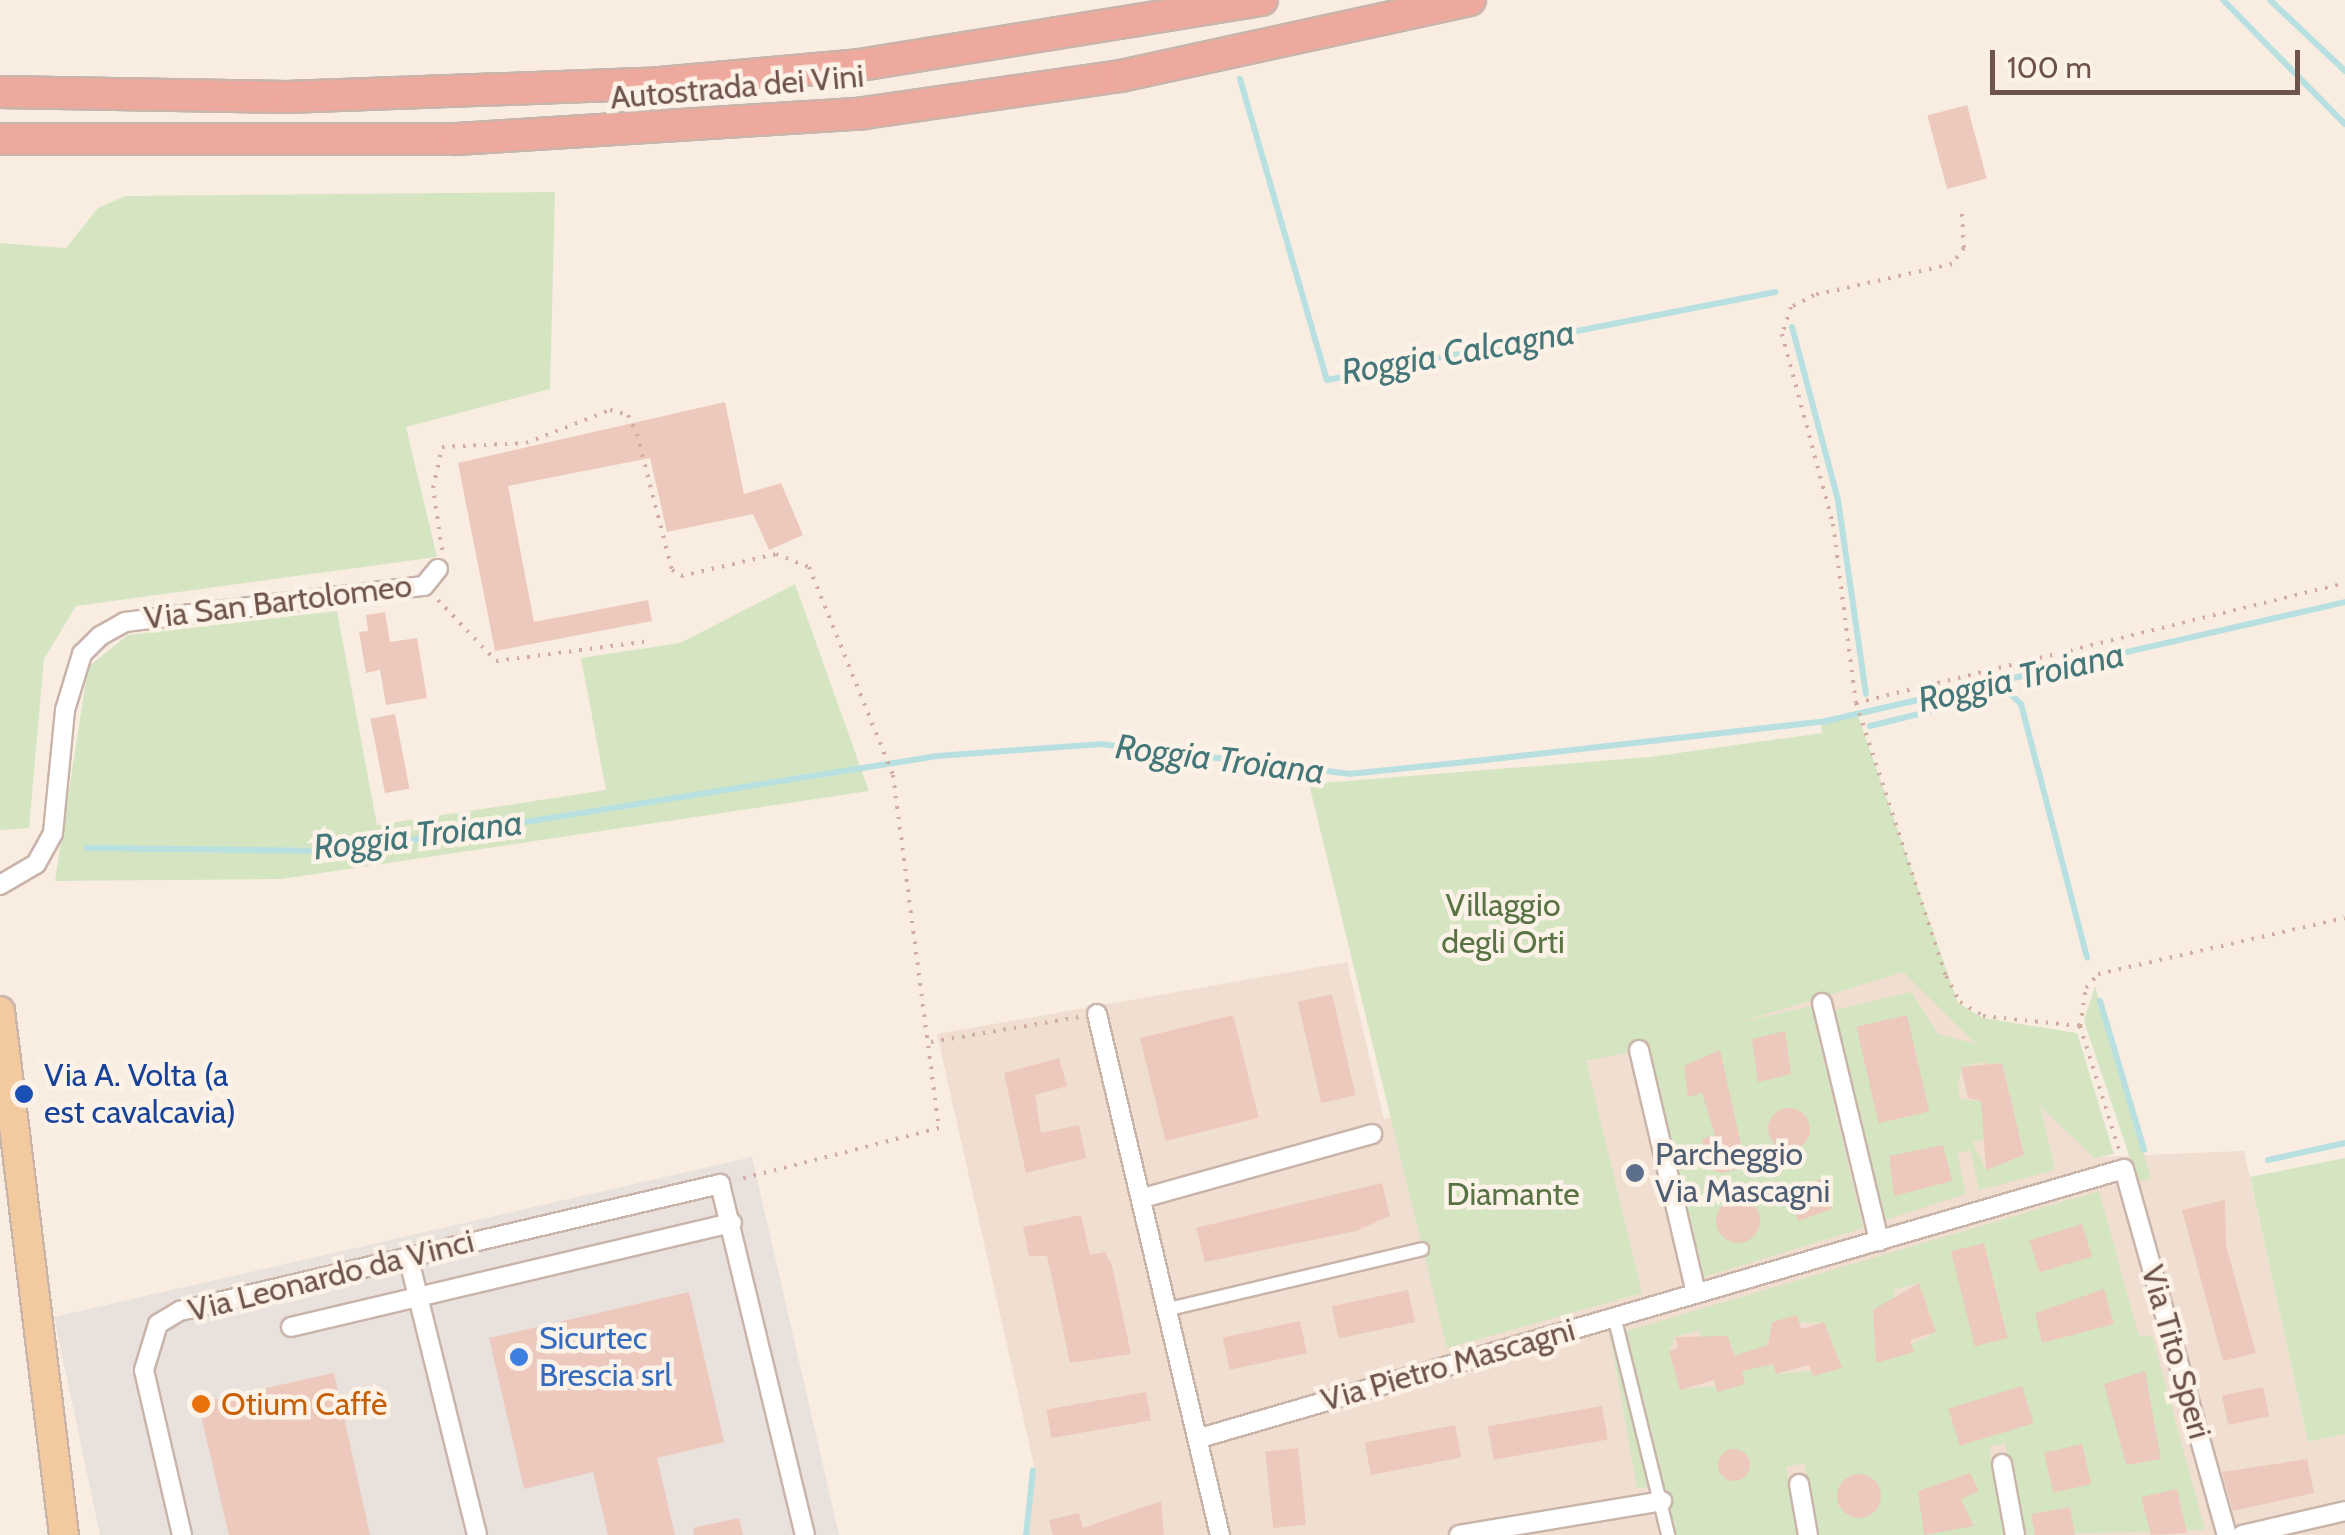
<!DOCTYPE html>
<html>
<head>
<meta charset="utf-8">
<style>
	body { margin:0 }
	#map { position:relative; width:2345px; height:1535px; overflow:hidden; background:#f9ede2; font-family:Cabin,sans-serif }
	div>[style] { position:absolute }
	.residential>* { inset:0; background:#f0ded1 }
	.industrial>* { inset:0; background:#e9e1dc }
	.green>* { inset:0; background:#d5e5c2 }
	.stream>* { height:6px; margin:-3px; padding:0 3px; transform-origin:3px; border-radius:3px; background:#b8e0e1 }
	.building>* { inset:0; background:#ecc9bc; transform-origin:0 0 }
	.round { border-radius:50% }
	.path>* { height:4px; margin-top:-2px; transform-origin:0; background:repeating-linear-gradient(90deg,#d0ada0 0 2.5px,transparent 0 10.5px) }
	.roads { filter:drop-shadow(2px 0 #c9b4aa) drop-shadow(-2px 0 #c9b4aa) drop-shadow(0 2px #c9b4aa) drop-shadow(0 -2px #c9b4aa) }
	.pedestrian>* { height:12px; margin:-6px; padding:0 6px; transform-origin:6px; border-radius:6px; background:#fff }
	.minor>* { height:18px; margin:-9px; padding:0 9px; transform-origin:9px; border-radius:9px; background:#fff }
	.primary>* { height:28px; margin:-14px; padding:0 14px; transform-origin:14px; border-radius:14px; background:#f3c99f }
	.motorway>* { height:30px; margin:-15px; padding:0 15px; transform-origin:15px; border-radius:15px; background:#eea99e }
	.dots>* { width:28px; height:28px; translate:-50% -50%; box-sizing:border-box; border:5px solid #fdf2e7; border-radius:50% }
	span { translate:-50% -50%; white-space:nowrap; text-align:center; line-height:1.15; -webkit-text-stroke:9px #fdf2e7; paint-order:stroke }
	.street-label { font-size:32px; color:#6e534b }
	.park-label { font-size:32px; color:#587344 }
	.transit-label { font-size:32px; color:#164399 }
	.left { translate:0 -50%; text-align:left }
	.service-label { font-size:32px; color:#4e5e75 }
	.shop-label { font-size:32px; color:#366cbe }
	.food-label { font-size:32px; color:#c56008 }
	.water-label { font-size:35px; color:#447779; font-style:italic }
	.scale { position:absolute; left:1990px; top:50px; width:310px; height:45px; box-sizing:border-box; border:5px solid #6e534b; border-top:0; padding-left:12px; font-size:30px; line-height:35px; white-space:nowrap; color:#6e534b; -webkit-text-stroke:8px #fdf2e7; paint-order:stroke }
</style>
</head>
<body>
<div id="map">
	<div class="residential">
		<div style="clip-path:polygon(1347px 962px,1384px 1119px,1903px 972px,2097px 1157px,2244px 1151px,2308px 1442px,2345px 1434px,2345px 1535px,1027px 1535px,1035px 1470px,937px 1034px)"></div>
	</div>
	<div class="industrial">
		<div style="clip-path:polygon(752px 1157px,839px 1535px,100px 1535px,54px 1317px)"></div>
	</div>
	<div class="green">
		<div style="clip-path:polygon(555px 192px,550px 389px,406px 427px,437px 557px,76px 606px,44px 659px,29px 828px,0 830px,0 243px,66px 248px,98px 208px,125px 196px)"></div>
		<div style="clip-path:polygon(795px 584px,869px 791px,282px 879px,55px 881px,88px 667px,128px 635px,337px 611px,377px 825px,606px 790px,581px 658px,680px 643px)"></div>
		<div style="clip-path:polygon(evenodd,1858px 716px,1958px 1003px,1983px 1018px,2077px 1033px,2114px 1154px,2094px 1158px,2040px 1106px,2055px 1170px,1979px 1190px,1970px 1150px,1957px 1153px,1966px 1194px,1881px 1221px,1832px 1011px,1911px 992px,1938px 1034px,1976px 1044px,1903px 972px,1890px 976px,1737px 1023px,1811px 1006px,1863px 1228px,1704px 1277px,1650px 1048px,1586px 1061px,1642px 1293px,1447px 1348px,1309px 784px,1650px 757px,1822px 733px,1821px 724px,1858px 716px,1984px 1062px,2004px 1070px,2024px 1155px,1986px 1170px,1972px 1142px,1985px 1139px,1981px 1101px,1960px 1099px,1958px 1086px,1962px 1067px,1984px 1062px)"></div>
		<div style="clip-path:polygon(2095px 986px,2151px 1179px,2138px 1182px,2084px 1021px)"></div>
		<div style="clip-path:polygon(2345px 1158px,2345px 1434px,2308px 1442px,2250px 1177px)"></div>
		<div style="clip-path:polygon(evenodd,2099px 1191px,2139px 1337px,2152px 1335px,2205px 1530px,2023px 1535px,2005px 1443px,1989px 1447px,2005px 1535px,1818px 1535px,1804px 1463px,1786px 1467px,1798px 1535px,1671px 1535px,1662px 1486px,1637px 1488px,1610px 1336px,2099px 1191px,1919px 1283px,1936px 1332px,1876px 1362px,1873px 1310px,1896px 1303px,1893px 1290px,1919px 1283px,2099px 1191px,1772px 1322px,1824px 1323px,1841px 1368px,1776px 1374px,1767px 1341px,1776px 1338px,1772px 1322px,2099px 1191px,1699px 1330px,1703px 1343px,1728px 1337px,1745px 1384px,1680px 1389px,1669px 1351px,1675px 1337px,1699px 1330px)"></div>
	</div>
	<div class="stream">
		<div style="left:2223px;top:0;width:174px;rotate:45.5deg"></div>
		<div style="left:2270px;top:0;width:103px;rotate:43.4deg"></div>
		<div style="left:1240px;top:79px;width:313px;rotate:73.9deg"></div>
		<div style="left:1327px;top:380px;width:457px;rotate:-11.1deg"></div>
		<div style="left:1792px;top:327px;width:179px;rotate:75.1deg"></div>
		<div style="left:1838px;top:500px;width:196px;rotate:81.8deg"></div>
		<div style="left:1870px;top:726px;width:142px;rotate:-13.8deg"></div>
		<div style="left:2008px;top:692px;width:18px;rotate:43deg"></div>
		<div style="left:2021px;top:704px;width:262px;rotate:75.4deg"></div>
		<div style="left:87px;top:848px;width:257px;rotate:0.7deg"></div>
		<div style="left:344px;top:851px;width:601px;rotate:-9.1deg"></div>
		<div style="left:937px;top:756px;width:162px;rotate:-4.2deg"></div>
		<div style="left:1099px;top:744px;width:252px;rotate:6.8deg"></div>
		<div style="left:1349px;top:774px;width:137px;rotate:-5.9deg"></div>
		<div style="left:1485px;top:760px;width:343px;rotate:-6.5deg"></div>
		<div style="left:1826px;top:721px;width:532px;rotate:-12.91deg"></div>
		<div style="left:2100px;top:1001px;width:155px;rotate:73.5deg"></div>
		<div style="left:2268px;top:1160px;width:79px;rotate:-12.4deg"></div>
		<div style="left:1026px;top:1535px;width:65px;rotate:-83.9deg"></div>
	</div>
	<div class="building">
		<div style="left:1967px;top:105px;width:76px;height:41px;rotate:75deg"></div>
		<div style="clip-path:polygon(725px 402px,744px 494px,781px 483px,803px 535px,769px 550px,753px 514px,667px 532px,650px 458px,508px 486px,534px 622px,648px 600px,652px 621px,495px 651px,458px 463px)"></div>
		<div style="clip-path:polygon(385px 612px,390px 642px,417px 638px,427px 698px,386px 705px,380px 670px,366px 673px,359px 632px,368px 631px,366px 615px)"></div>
		<div style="left:395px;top:714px;width:76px;height:25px;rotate:79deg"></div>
		<div style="left:1332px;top:994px;width:104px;height:35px;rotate:77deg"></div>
		<div style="left:1233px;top:1015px;width:106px;height:96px;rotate:76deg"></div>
		<div style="left:1907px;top:1015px;width:99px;height:52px;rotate:77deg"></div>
		<div style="clip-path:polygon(1785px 1031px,1791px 1074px,1758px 1082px,1752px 1039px)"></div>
		<div style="clip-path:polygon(1720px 1050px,1746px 1167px,1722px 1173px,1709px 1169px,1702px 1139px,1715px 1135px,1702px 1093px,1688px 1097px,1684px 1066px)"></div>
		<div style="clip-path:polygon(1059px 1058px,1067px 1086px,1035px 1095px,1041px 1133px,1079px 1125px,1086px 1158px,1026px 1173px,1004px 1073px)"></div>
		<div style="clip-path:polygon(2002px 1063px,2024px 1155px,1986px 1170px,1981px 1101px,1968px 1098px,1961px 1067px)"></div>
		<div class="round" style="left:1768px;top:1108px;width:42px;height:42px"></div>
		<div style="clip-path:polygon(1943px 1145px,1952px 1181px,1894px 1196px,1889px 1156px)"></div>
		<div style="clip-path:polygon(1831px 1176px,1832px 1209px,1798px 1221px,1785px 1190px)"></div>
		<div style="clip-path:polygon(1382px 1183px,1390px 1216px,1356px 1231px,1205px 1262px,1196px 1228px)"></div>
		<div class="round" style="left:1716px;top:1199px;width:44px;height:44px"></div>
		<div style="clip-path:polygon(2225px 1200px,2226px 1246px,2256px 1353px,2223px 1361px,2182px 1210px)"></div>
		<div style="clip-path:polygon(1081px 1215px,1090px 1255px,1105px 1252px,1112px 1266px,1131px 1354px,1070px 1363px,1047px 1256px,1029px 1256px,1023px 1227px)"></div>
		<div style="left:2082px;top:1224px;width:34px;height:55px;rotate:73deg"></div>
		<div style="left:1984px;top:1243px;width:98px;height:34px;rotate:76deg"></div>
		<div style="clip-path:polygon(1919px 1283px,1936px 1332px,1910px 1340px,1914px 1352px,1876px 1363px,1873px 1310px)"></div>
		<div style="clip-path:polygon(2104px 1289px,2114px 1324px,2042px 1343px,2035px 1313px)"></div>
		<div style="left:1408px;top:1290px;width:33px;height:78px;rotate:78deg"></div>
		<div style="clip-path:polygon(689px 1292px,724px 1442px,657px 1458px,675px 1535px,608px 1535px,593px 1472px,524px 1489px,489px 1338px)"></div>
		<div style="clip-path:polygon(1797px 1315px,1801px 1329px,1824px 1322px,1842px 1368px,1813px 1376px,1809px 1365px,1776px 1374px,1773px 1364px,1742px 1371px,1745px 1384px,1717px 1392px,1714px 1380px,1680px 1390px,1669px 1351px,1678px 1348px,1675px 1337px,1728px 1336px,1734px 1356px,1768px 1345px,1772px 1322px)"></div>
		<div style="left:1300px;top:1321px;width:33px;height:79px;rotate:78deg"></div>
		<div style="clip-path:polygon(2145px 1371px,2161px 1459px,2126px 1465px,2104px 1384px)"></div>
		<div style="clip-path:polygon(334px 1373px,370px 1535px,229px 1535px,198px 1403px)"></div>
		<div style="left:2022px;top:1386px;width:39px;height:77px;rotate:73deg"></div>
		<div style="left:2263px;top:1387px;width:30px;height:42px;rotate:78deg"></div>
		<div style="left:1146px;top:1392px;width:29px;height:101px;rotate:80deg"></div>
		<div style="left:1602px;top:1406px;width:34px;height:116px;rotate:80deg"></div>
		<div style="left:1455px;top:1425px;width:33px;height:92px;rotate:79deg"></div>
		<div style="left:2082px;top:1444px;width:41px;height:39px;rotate:77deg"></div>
		<div style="left:1298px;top:1448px;width:77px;height:33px;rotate:84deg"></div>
		<div class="round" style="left:1718px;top:1449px;width:32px;height:32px"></div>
		<div style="clip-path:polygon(2307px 1459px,2314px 1493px,2233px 1511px,2222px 1472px)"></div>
		<div style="clip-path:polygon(1970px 1473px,1979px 1491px,1961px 1499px,1974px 1526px,1924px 1535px,1918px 1491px)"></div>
		<div class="round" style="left:1837px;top:1474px;width:44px;height:44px"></div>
		<div style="clip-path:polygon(2177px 1489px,2187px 1533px,2151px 1535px,2141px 1497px)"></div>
		<div style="clip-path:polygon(1161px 1501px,1164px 1535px,1053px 1535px,1049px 1520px,1079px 1513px,1083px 1528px)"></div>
		<div style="clip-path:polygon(2070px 1507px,2075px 1535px,2035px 1535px,2031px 1514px)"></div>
		<div style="clip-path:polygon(739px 1518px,743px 1535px,694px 1535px,693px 1528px)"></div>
	</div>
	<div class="path">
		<div style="left:1962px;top:214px;width:34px;rotate:87deg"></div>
		<div style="left:1964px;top:248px;width:20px;rotate:127deg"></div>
		<div style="left:1952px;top:264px;width:141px;rotate:167.3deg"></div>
		<div style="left:1814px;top:295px;width:26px;rotate:152deg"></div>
		<div style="left:1791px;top:307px;width:28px;rotate:108deg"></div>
		<div style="left:1782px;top:334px;width:197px;rotate:75deg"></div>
		<div style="left:1833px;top:524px;width:180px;rotate:82.7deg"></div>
		<div style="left:1856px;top:703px;width:287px;rotate:71.8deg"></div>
		<div style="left:1946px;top:976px;width:30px;rotate:62deg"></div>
		<div style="left:1960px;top:1002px;width:27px;rotate:31deg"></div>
		<div style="left:1983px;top:1016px;width:98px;rotate:5.9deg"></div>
		<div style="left:2080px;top:1026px;width:130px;rotate:72.5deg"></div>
		<div style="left:442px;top:550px;width:63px;rotate:-98.3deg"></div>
		<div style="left:433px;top:488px;width:42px;rotate:-77.6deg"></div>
		<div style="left:442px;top:447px;width:84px;rotate:-2.7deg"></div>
		<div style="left:526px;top:443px;width:90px;rotate:-21.4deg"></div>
		<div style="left:610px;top:410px;width:19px;rotate:16deg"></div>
		<div style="left:628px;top:415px;width:21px;rotate:65deg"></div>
		<div style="left:637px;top:434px;width:140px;rotate:75.6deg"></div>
		<div style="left:672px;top:570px;width:11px;rotate:34deg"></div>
		<div style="left:681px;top:576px;width:98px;rotate:-13deg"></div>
		<div style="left:776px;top:554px;width:35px;rotate:22deg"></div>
		<div style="left:809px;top:567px;width:224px;rotate:68deg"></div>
		<div style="left:893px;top:775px;width:356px;rotate:82.6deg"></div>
		<div style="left:939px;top:1128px;width:210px;rotate:165.6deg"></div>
		<div style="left:438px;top:600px;width:84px;rotate:46.4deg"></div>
		<div style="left:496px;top:661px;width:155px;rotate:-7.4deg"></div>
		<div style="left:1856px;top:703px;width:504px;rotate:-13.79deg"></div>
		<div style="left:2080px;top:1026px;width:38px;rotate:-81deg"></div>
		<div style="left:2086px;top:988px;width:18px;rotate:-49deg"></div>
		<div style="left:2098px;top:974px;width:253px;rotate:-12.8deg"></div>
		<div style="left:931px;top:1042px;width:150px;rotate:-9.6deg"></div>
	</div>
	<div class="roads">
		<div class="pedestrian">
			<div style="left:1169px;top:1309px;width:260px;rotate:-13.3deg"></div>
			<div style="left:1614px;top:1316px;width:226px;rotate:76.1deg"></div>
		</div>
		<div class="minor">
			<div style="left:0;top:885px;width:42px;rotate:-30.3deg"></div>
			<div style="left:36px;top:864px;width:35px;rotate:-61deg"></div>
			<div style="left:53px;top:833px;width:124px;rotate:-84.4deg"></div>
			<div style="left:65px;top:710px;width:59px;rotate:-73.1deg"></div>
			<div style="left:82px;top:654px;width:25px;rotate:-45deg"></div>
			<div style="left:100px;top:636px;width:29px;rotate:-29deg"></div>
			<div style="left:125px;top:622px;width:301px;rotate:-6.9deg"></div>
			<div style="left:424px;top:586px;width:22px;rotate:-51deg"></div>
			<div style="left:1822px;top:1003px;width:245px;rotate:76.5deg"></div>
			<div style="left:1097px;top:1014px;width:535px;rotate:76.72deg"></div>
			<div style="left:1639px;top:1050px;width:250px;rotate:76.8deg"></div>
			<div style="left:1143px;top:1198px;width:238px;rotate:-15.6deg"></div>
			<div style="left:408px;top:1256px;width:287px;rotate:76.1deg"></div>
			<div style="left:291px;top:1327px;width:453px;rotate:-13.3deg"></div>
			<div style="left:1200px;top:1438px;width:962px;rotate:-16.23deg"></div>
			<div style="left:2124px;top:1169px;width:380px;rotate:74.3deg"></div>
			<div style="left:2002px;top:1464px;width:72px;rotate:79.6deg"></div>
			<div style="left:1799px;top:1484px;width:52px;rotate:80deg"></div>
			<div style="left:182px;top:1535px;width:169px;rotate:-103deg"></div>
			<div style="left:144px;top:1370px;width:48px;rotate:-73.1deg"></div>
			<div style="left:158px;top:1324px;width:26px;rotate:-31deg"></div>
			<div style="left:180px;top:1311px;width:555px;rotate:-13.23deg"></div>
			<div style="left:720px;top:1184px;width:361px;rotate:76.4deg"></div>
			<div style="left:1459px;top:1535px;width:206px;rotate:-9.5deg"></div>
			<div style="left:2242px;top:1535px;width:106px;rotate:-13.1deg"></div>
		</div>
		<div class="primary">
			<div style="left:0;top:1011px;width:528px;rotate:83.04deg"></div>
		</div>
		<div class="motorway">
			<div style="left:0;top:92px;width:287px;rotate:1deg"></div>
			<div style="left:287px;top:97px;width:360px;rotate:-2.1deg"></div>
			<div style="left:647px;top:84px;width:214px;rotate:-5.1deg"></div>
			<div style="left:860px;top:65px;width:407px;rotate:-9.2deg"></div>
			<div style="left:0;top:139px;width:456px"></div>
			<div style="left:456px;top:139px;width:409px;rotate:-3.6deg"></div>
			<div style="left:864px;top:113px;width:260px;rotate:-8.2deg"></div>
			<div style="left:1121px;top:76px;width:357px;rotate:-12.3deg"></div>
		</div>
	</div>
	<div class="dots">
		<div style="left:24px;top:1094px;background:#1a4fb4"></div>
		<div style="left:1635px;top:1173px;background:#5c6f8a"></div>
		<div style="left:519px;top:1357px;background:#3f7fe0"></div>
		<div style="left:201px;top:1404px;background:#e8710a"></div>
	</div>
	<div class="street-label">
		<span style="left:737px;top:87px;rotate:-5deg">Autostrada dei Vini</span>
		<span style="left:278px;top:602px;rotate:-7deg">Via San Bartolomeo</span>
		<span style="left:331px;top:1276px;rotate:-14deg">Via Leonardo da Vinci</span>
		<span style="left:2176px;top:1352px;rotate:74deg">Via Tito Speri</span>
		<span style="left:1448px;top:1365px;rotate:-16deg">Via Pietro Mascagni</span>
	</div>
	<div class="park-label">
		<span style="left:1503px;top:924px">Villaggio<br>degli Orti</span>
		<span style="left:1513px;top:1194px">Diamante</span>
	</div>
	<div class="transit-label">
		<span class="left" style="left:44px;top:1094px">Via A. Volta (a<br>est cavalcavia)</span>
	</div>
	<div class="service-label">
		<span class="left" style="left:1655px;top:1173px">Parcheggio<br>Via Mascagni</span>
	</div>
	<div class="shop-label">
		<span class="left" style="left:539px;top:1357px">Sicurtec<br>Brescia srl</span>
	</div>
	<div class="food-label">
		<span class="left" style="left:221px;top:1404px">Otium Caffè</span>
	</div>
	<div class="water-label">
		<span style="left:1458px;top:352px;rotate:-10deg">Roggia Calcagna</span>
		<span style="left:2021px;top:677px;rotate:-13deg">Roggia Troiana</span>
		<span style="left:1220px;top:759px;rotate:7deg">Roggia Troiana</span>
		<span style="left:418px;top:835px;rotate:-7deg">Roggia Troiana</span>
	</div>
	<div class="scale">100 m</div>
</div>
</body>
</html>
